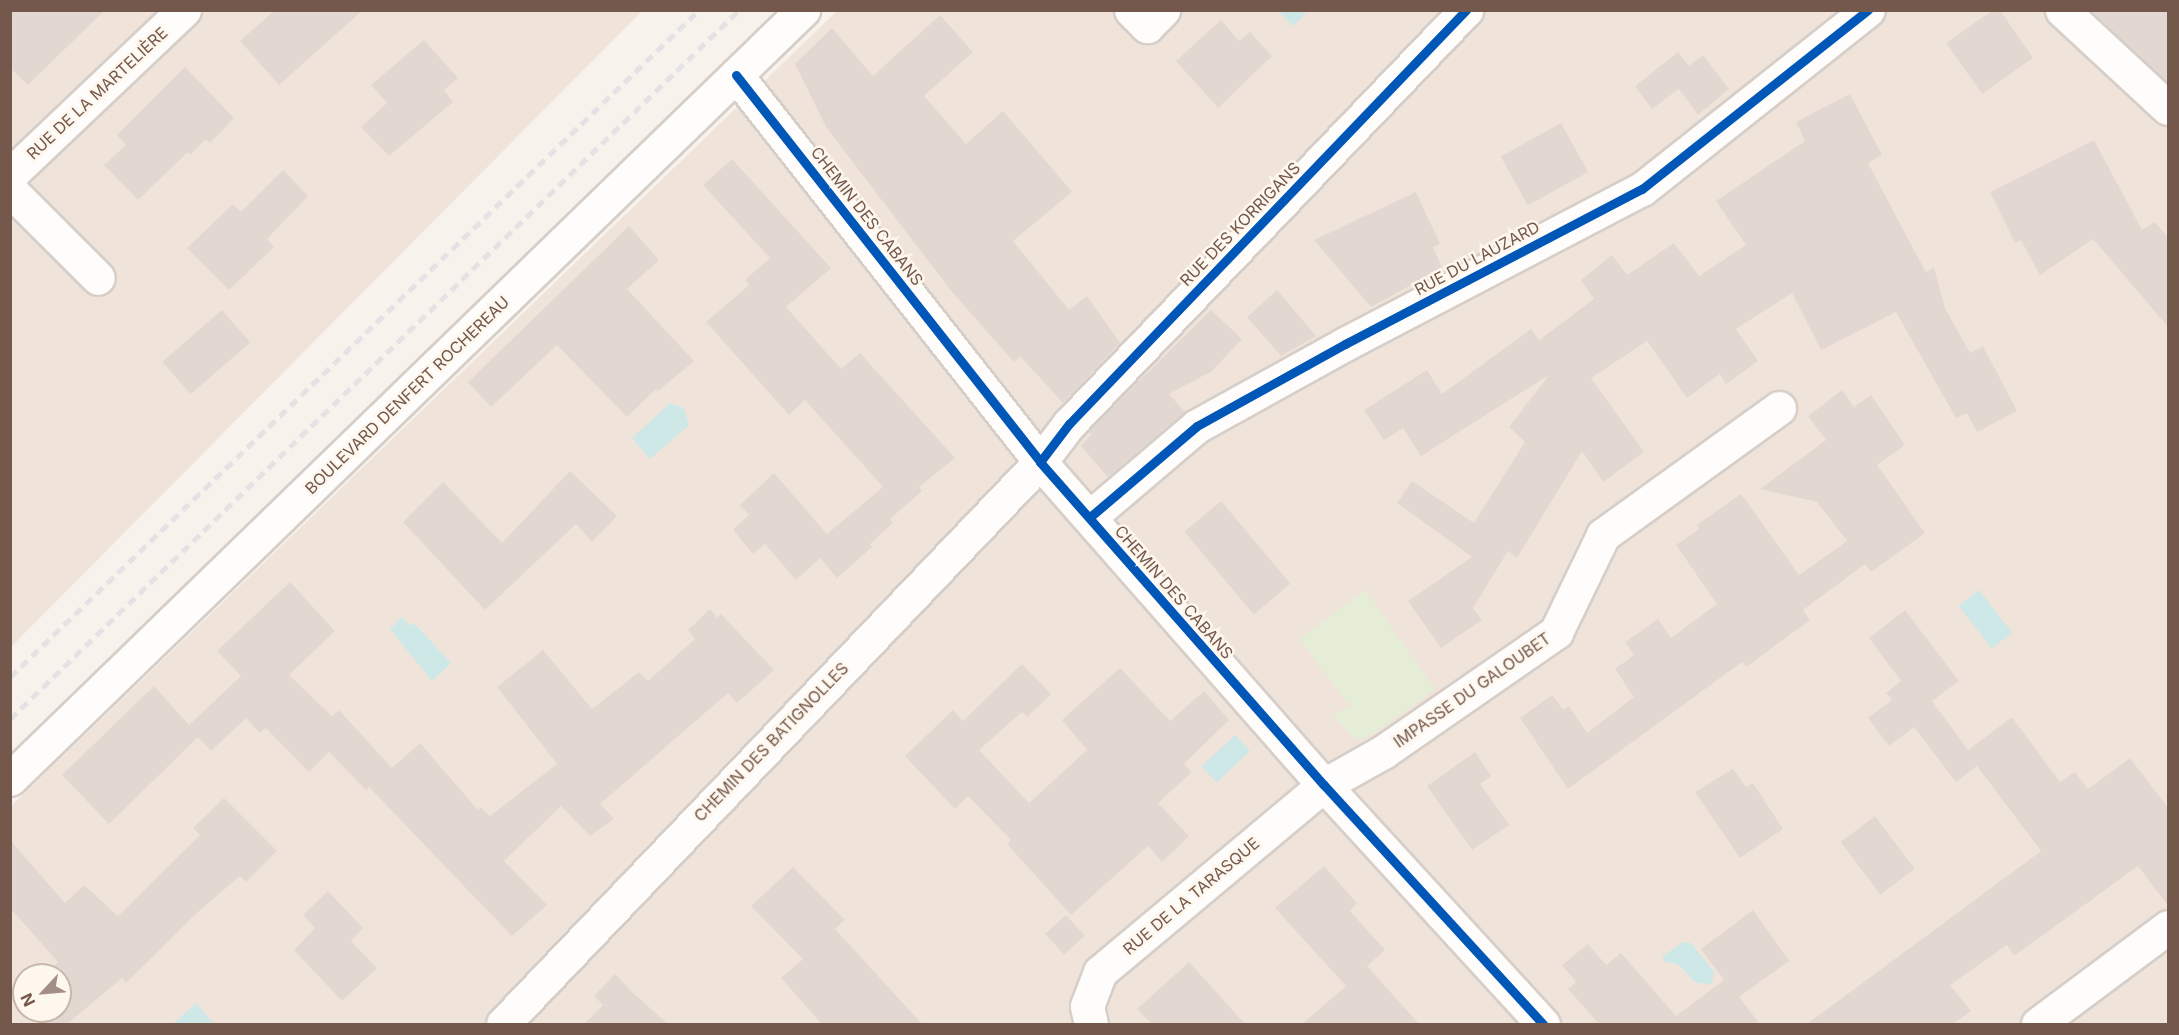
<!DOCTYPE html>
<html>
<head>
<meta charset="utf-8">
<style>
	body { margin:0 }
	#map { position:relative; width:2179px; height:1035px; overflow:hidden; background:#f7f2ec; font-family:Inter,sans-serif }
	div>[style] { position:absolute }
	.residential>* { inset:0; background:#f0e4da }
	.green>* { inset:0; background:#e5edd7 }
	.water>* { inset:0; background:#cee7e7; transform-origin:0 0 }
	.building>* { inset:0; background:#e2d8d1; transform-origin:0 0 }
	.roads { filter:drop-shadow(2px 0 #d6cec8) drop-shadow(-2px 0 #d6cec8) drop-shadow(0 2px #d6cec8) drop-shadow(0 -2px #d6cec8) }
	.street>* { height:33px; margin:-16.5px; padding:0 16.5px; transform-origin:16.5px; border-radius:16.5px; background:#fefdfc }
	.rail>* { height:4.5px; margin-top:-2.25px; transform-origin:0; background:repeating-linear-gradient(90deg,#e4e2e5 0 9px,transparent 0 15px) }
	.cycleway>* { height:9px; margin:-4.5px; padding:0 4.5px; transform-origin:4.5px; border-radius:4.5px; background:#0057b8 }
	span { translate:-50% -50%; white-space:nowrap; text-align:center; line-height:1.15; -webkit-text-stroke:5px #fef7ee; paint-order:stroke }
	.street-label { font-size:16px; color:#75584c }
	.frame { position:absolute; inset:0; border:12px solid #75584c; pointer-events:none }
	.north { position:absolute; left:12px; top:963px; width:60px; height:60px; box-sizing:border-box; background:#fef7ee; border:2px solid #c7b7ad; border-radius:50%; rotate:244deg; font-size:16px; font-weight:700; line-height:24px; text-align:center; color:#75584c }
	.north::after { content:''; display:block; margin:auto; width:21px; height:27px; background:#a28e84; clip-path:polygon(50% 0,100% 100%,50% 72%,0 100%) }
</style>
</head>
<body>
<div id="map">
	<div class="residential">
		<div style="clip-path:polygon(11px 11px,642px 11px,11px 647px)"></div>
		<div style="clip-path:polygon(evenodd,837px 11px,2168px 11px,2168px 1024px,11px 1024px,10px 807px,837px 11px,24px 975px,60px 975px,60px 1011px,24px 1011px,24px 975px)"></div>
	</div>
	<div class="green">
		<div style="clip-path:polygon(1365px 590px,1435px 689px,1372px 735px,1361px 739px,1352px 736px,1332px 715px,1350px 706px,1299px 639px)"></div>
	</div>
	<div class="water">
		<div style="clip-path:polygon(1308px 11px,1293px 26px,1278px 11px,1308px 10px)"></div>
		<div style="clip-path:polygon(670px 403px,684px 408px,689px 425px,650px 459px,632px 438px)"></div>
		<div style="left:1979px;top:590px;width:54px;height:26px;rotate:52deg"></div>
		<div style="clip-path:polygon(402px 617px,411px 626px,414px 623px,451px 663px,432px 681px,390px 629px)"></div>
		<div style="left:1235px;top:735px;width:22px;height:46px;rotate:47deg"></div>
		<div style="clip-path:polygon(1683px 942px,1691px 943px,1714px 972px,1712px 984px,1696px 983px,1679px 965px,1663px 961px,1663px 956px)"></div>
		<div style="clip-path:polygon(196px 1003px,214px 1024px,173px 1024px)"></div>
	</div>
	<div class="building">
		<div style="clip-path:polygon(10px 10px,105px 10px,28px 85px,10px 68px)"></div>
		<div style="clip-path:polygon(275px 10px,363px 10px,279px 85px,240px 41px)"></div>
		<div style="clip-path:polygon(1993px 10px,2000px 10px,2033px 58px,1982px 94px,1946px 43px)"></div>
		<div style="clip-path:polygon(2090px 10px,2169px 10px,2169px 83px)"></div>
		<div style="clip-path:polygon(940px 15px,973px 52px,924px 96px,966px 144px,1003px 111px,1072px 192px,1013px 241px,1069px 310px,1087px 296px,1120px 343px,1063px 403px,1020px 356px,1014px 362px,952px 292px,826px 127px,795px 64px,832px 28px,873px 76px)"></div>
		<div style="clip-path:polygon(1221px 20px,1239px 41px,1250px 32px,1272px 56px,1218px 108px,1176px 61px)"></div>
		<div style="clip-path:polygon(424px 40px,458px 78px,444px 90px,453px 102px,389px 156px,361px 127px,387px 103px,371px 85px)"></div>
		<div style="clip-path:polygon(1678px 52px,1689px 66px,1703px 55px,1729px 89px,1698px 115px,1679px 89px,1652px 109px,1635px 86px)"></div>
		<div style="clip-path:polygon(185px 67px,234px 118px,210px 143px,206px 139px,190px 155px,188px 152px,138px 200px,104px 165px,126px 145px,117px 135px)"></div>
		<div style="clip-path:polygon(1850px 94px,1882px 155px,1868px 163px,1908px 239px,1926px 272px,1934px 268px,1945px 308px,1970px 353px,1983px 346px,2017px 411px,1977px 432px,1967px 413px,1956px 418px,1896px 312px,1821px 350px,1792px 293px,1736px 329px,1758px 361px,1726px 384px,1720px 374px,1687px 398px,1647px 341px,1591px 378px,1644px 452px,1603px 482px,1582px 451px,1517px 558px,1508px 551px,1473px 608px,1482px 620px,1441px 648px,1408px 601px,1472px 557px,1397px 503px,1412px 481px,1474px 523px,1525px 442px,1509px 427px,1549px 375px,1421px 456px,1403px 428px,1384px 440px,1364px 410px,1427px 370px,1442px 394px,1531px 329px,1539px 340px,1594px 299px,1581px 280px,1612px 255px,1627px 275px,1674px 243px,1699px 276px,1746px 245px,1716px 201px,1805px 141px,1796px 122px)"></div>
		<div style="left:1561px;top:123px;width:56px;height:69px;rotate:61deg"></div>
		<div style="clip-path:polygon(2094px 140px,2142px 230px,2155px 222px,2169px 239px,2169px 328px,2093px 239px,2040px 275px,2021px 240px,2015px 243px,1990px 192px)"></div>
		<div style="clip-path:polygon(732px 159px,831px 268px,786px 307px,841px 369px,860px 353px,955px 458px,919px 487px,922px 491px,890px 519px,893px 523px,870px 544px,872px 547px,837px 578px,820px 558px,796px 580px,765px 544px,753px 554px,733px 530px,749px 515px,740px 505px,774px 473px,827px 534px,883px 487px,805px 400px,789px 415px,706px 322px,749px 285px,745px 280px,770px 258px,703px 185px)"></div>
		<div style="clip-path:polygon(283px 170px,308px 196px,267px 239px,274px 247px,229px 290px,187px 248px,233px 204px,241px 212px)"></div>
		<div style="clip-path:polygon(1416px 192px,1440px 244px,1433px 247px,1442px 268px,1371px 307px,1314px 240px)"></div>
		<div style="clip-path:polygon(629px 226px,659px 260px,627px 289px,694px 361px,658px 391px,656px 389px,627px 417px,557px 345px,491px 407px,468px 382px)"></div>
		<div style="clip-path:polygon(1277px 290px,1316px 336px,1281px 356px,1247px 317px)"></div>
		<div style="left:222px;top:310px;width:43px;height:79px;rotate:49deg"></div>
		<div style="clip-path:polygon(1211px 310px,1242px 339px,1212px 371px,1169px 394px,1185px 412px,1108px 477px,1081px 446px,1091px 435px,1088px 431px)"></div>
		<div style="clip-path:polygon(1842px 390px,1854px 407px,1871px 395px,1905px 445px,1877px 465px,1925px 533px,1871px 572px,1865px 564px,1803px 610px,1810px 620px,1746px 667px,1742px 662px,1568px 789px,1520px 718px,1552px 695px,1563px 710px,1569px 706px,1587px 733px,1634px 697px,1615px 669px,1634px 655px,1625px 642px,1658px 619px,1671px 638px,1717px 604px,1676px 545px,1699px 529px,1697px 525px,1741px 494px,1799px 575px,1847px 541px,1817px 502px,1760px 489px,1826px 440px,1808px 416px)"></div>
		<div style="clip-path:polygon(570px 471px,617px 516px,592px 542px,576px 524px,485px 610px,403px 522px,443px 482px,502px 543px)"></div>
		<div style="left:1221px;top:501px;width:108px;height:48px;rotate:50deg"></div>
		<div style="clip-path:polygon(290px 582px,335px 631px,289px 675px,332px 716px,339px 710px,392px 768px,420px 743px,478px 810px,481px 807px,490px 816px,557px 764px,497px 687px,543px 650px,592px 709px,639px 672px,648px 681px,695px 639px,688px 630px,710px 609px,717px 618px,721px 614px,774px 670px,737px 703px,728px 693px,600px 804px,614px 819px,590px 836px,561px 806px,504px 861px,547px 905px,512px 936px,369px 787px,366px 790px,329px 752px,309px 772px,266px 728px,260px 733px,246px 718px,211px 751px,198px 737px,109px 824px,62px 775px,154px 686px,189px 725px,241px 676px,217px 651px)"></div>
		<div style="clip-path:polygon(1905px 610px,1959px 681px,1932px 701px,1968px 750px,2012px 717px,2060px 782px,2075px 772px,2088px 789px,2130px 758px,2169px 809px,2169px 907px,2138px 866px,2014px 956px,2007px 945px,1950px 985px,1971px 1011px,1953px 1024px,1807px 1024px,2041px 851px,1977px 766px,1956px 782px,1914px 727px,1889px 746px,1868px 718px,1892px 700px,1886px 693px,1901px 681px,1869px 638px)"></div>
		<div style="clip-path:polygon(1022px 664px,1051px 694px,1027px 717px,1022px 712px,979px 750px,1029px 803px,1087px 750px,1062px 720px,1120px 668px,1170px 721px,1204px 691px,1229px 720px,1184px 764px,1192px 772px,1158px 803px,1189px 836px,1162px 862px,1148px 846px,1071px 915px,1007px 844px,1011px 840px,968px 796px,955px 809px,905px 756px,953px 710px,963px 721px)"></div>
		<div style="clip-path:polygon(1475px 752px,1491px 776px,1480px 784px,1509px 825px,1472px 850px,1427px 786px)"></div>
		<div style="clip-path:polygon(1733px 769px,1746px 787px,1753px 783px,1783px 829px,1740px 858px,1695px 792px)"></div>
		<div style="clip-path:polygon(224px 798px,277px 851px,246px 882px,240px 876px,199px 911px,126px 983px,122px 978px,67px 1024px,40px 1024px,29px 1011px,60px 1011px,60px 975px,43px 975px,58px 962px,10px 908px,10px 840px,65px 903px,84px 885px,118px 916px,200px 835px,193px 828px)"></div>
		<div style="left:1875px;top:816px;width:66px;height:43px;rotate:53deg"></div>
		<div style="clip-path:polygon(1324px 866px,1357px 903px,1350px 911px,1385px 950px,1367px 966px,1419px 1024px,1302px 1024px,1346px 986px,1275px 908px)"></div>
		<div style="clip-path:polygon(793px 867px,845px 920px,835px 929px,922px 1024px,822px 1024px,781px 978px,803px 959px,751px 906px)"></div>
		<div style="clip-path:polygon(328px 891px,363px 928px,351px 941px,377px 968px,342px 1001px,294px 950px,315px 928px,303px 915px)"></div>
		<div style="clip-path:polygon(1753px 910px,1789px 961px,1739px 997px,1760px 1024px,1599px 1024px,1568px 989px,1576px 982px,1562px 965px,1588px 944px,1606px 965px,1621px 953px,1676px 1016px,1724px 980px,1701px 949px)"></div>
		<div style="left:1066px;top:915px;width:28px;height:28px;rotate:48deg"></div>
		<div style="clip-path:polygon(1189px 962px,1245px 1024px,1152px 1024px,1137px 1009px)"></div>
		<div style="clip-path:polygon(615px 974px,632px 992px,668px 1024px,584px 1024px,603px 1005px,594px 996px)"></div>
	</div>
	<div class="roads">
		<div class="street">
			<div style="left:1131px;top:10px;width:23px;rotate:45deg"></div>
			<div style="left:1147px;top:26px;width:23px;rotate:-45deg"></div>
			<div style="left:2062px;top:10px;width:144px;rotate:42.8deg"></div>
			<div style="left:736px;top:75px;width:492px;rotate:51.8deg"></div>
			<div style="left:1040px;top:462px;width:430px;rotate:48.7deg"></div>
			<div style="left:1324px;top:785px;width:324px;rotate:47.5deg"></div>
			<div style="left:10px;top:175px;width:240px;rotate:-43.5deg"></div>
			<div style="left:10px;top:190px;width:124px;rotate:45deg"></div>
			<div style="left:1090px;top:517px;width:140px;rotate:-40.4deg"></div>
			<div style="left:1197px;top:426px;width:169px;rotate:-29deg"></div>
			<div style="left:1345px;top:344px;width:335px;rotate:-27.6deg"></div>
			<div style="left:1642px;top:189px;width:288px;rotate:-38.4deg"></div>
			<div style="left:10px;top:779px;width:1105px;rotate:-44.12deg"></div>
			<div style="left:503px;top:1024px;width:777px;rotate:-46.3deg"></div>
			<div style="left:1040px;top:462px;width:48px;rotate:-52.7deg"></div>
			<div style="left:1069px;top:424px;width:574px;rotate:-46.2deg"></div>
			<div style="left:1091px;top:1024px;width:18px;rotate:-103deg"></div>
			<div style="left:1087px;top:1006px;width:36px;rotate:-69deg"></div>
			<div style="left:1100px;top:972px;width:292px;rotate:-39.9deg"></div>
			<div style="left:1324px;top:785px;width:68px;rotate:-29.2deg"></div>
			<div style="left:1383px;top:752px;width:211px;rotate:-34.7deg"></div>
			<div style="left:1556px;top:632px;width:108px;rotate:-64.1deg"></div>
			<div style="left:1603px;top:535px;width:217px;rotate:-35.8deg"></div>
			<div style="left:2038px;top:1024px;width:162px;rotate:-36.7deg"></div>
		</div>
	</div>
	<div class="rail">
		<div style="left:10px;top:677px;width:959px;rotate:-44.07deg"></div>
		<div style="left:10px;top:719px;width:1017px;rotate:-44.2deg"></div>
	</div>
	<div class="cycleway">
		<div style="left:736px;top:75px;width:492px;rotate:51.8deg"></div>
		<div style="left:1040px;top:462px;width:430px;rotate:48.7deg"></div>
		<div style="left:1324px;top:785px;width:324px;rotate:47.5deg"></div>
		<div style="left:1040px;top:462px;width:48px;rotate:-52.7deg"></div>
		<div style="left:1069px;top:424px;width:574px;rotate:-46.2deg"></div>
		<div style="left:1090px;top:517px;width:140px;rotate:-40.4deg"></div>
		<div style="left:1197px;top:426px;width:169px;rotate:-29deg"></div>
		<div style="left:1345px;top:344px;width:335px;rotate:-27.6deg"></div>
		<div style="left:1642px;top:189px;width:288px;rotate:-38.4deg"></div>
	</div>
	<div class="street-label">
		<span style="left:97px;top:93px;rotate:-43deg">RUE DE LA MARTELIÈRE</span>
		<span style="left:867px;top:216px;rotate:52deg">CHEMIN DES CABANS</span>
		<span style="left:1240px;top:224px;rotate:-46deg">RUE DES KORRIGANS</span>
		<span style="left:1477px;top:258px;rotate:-28deg">RUE DU LAUZARD</span>
		<span style="left:407px;top:395px;rotate:-44deg">BOULEVARD DENFERT ROCHEREAU</span>
		<span style="left:1174px;top:592px;rotate:49deg">CHEMIN DES CABANS</span>
		<span style="left:1472px;top:690px;rotate:-35deg">IMPASSE DU GALOUBET</span>
		<span style="left:771px;top:742px;rotate:-46deg">CHEMIN DES BATIGNOLLES</span>
		<span style="left:1191px;top:896px;rotate:-40deg">RUE DE LA TARASQUE</span>
	</div>
	<div class="frame"></div>
	<div class="north">N</div>
</div>
</body>
</html>
